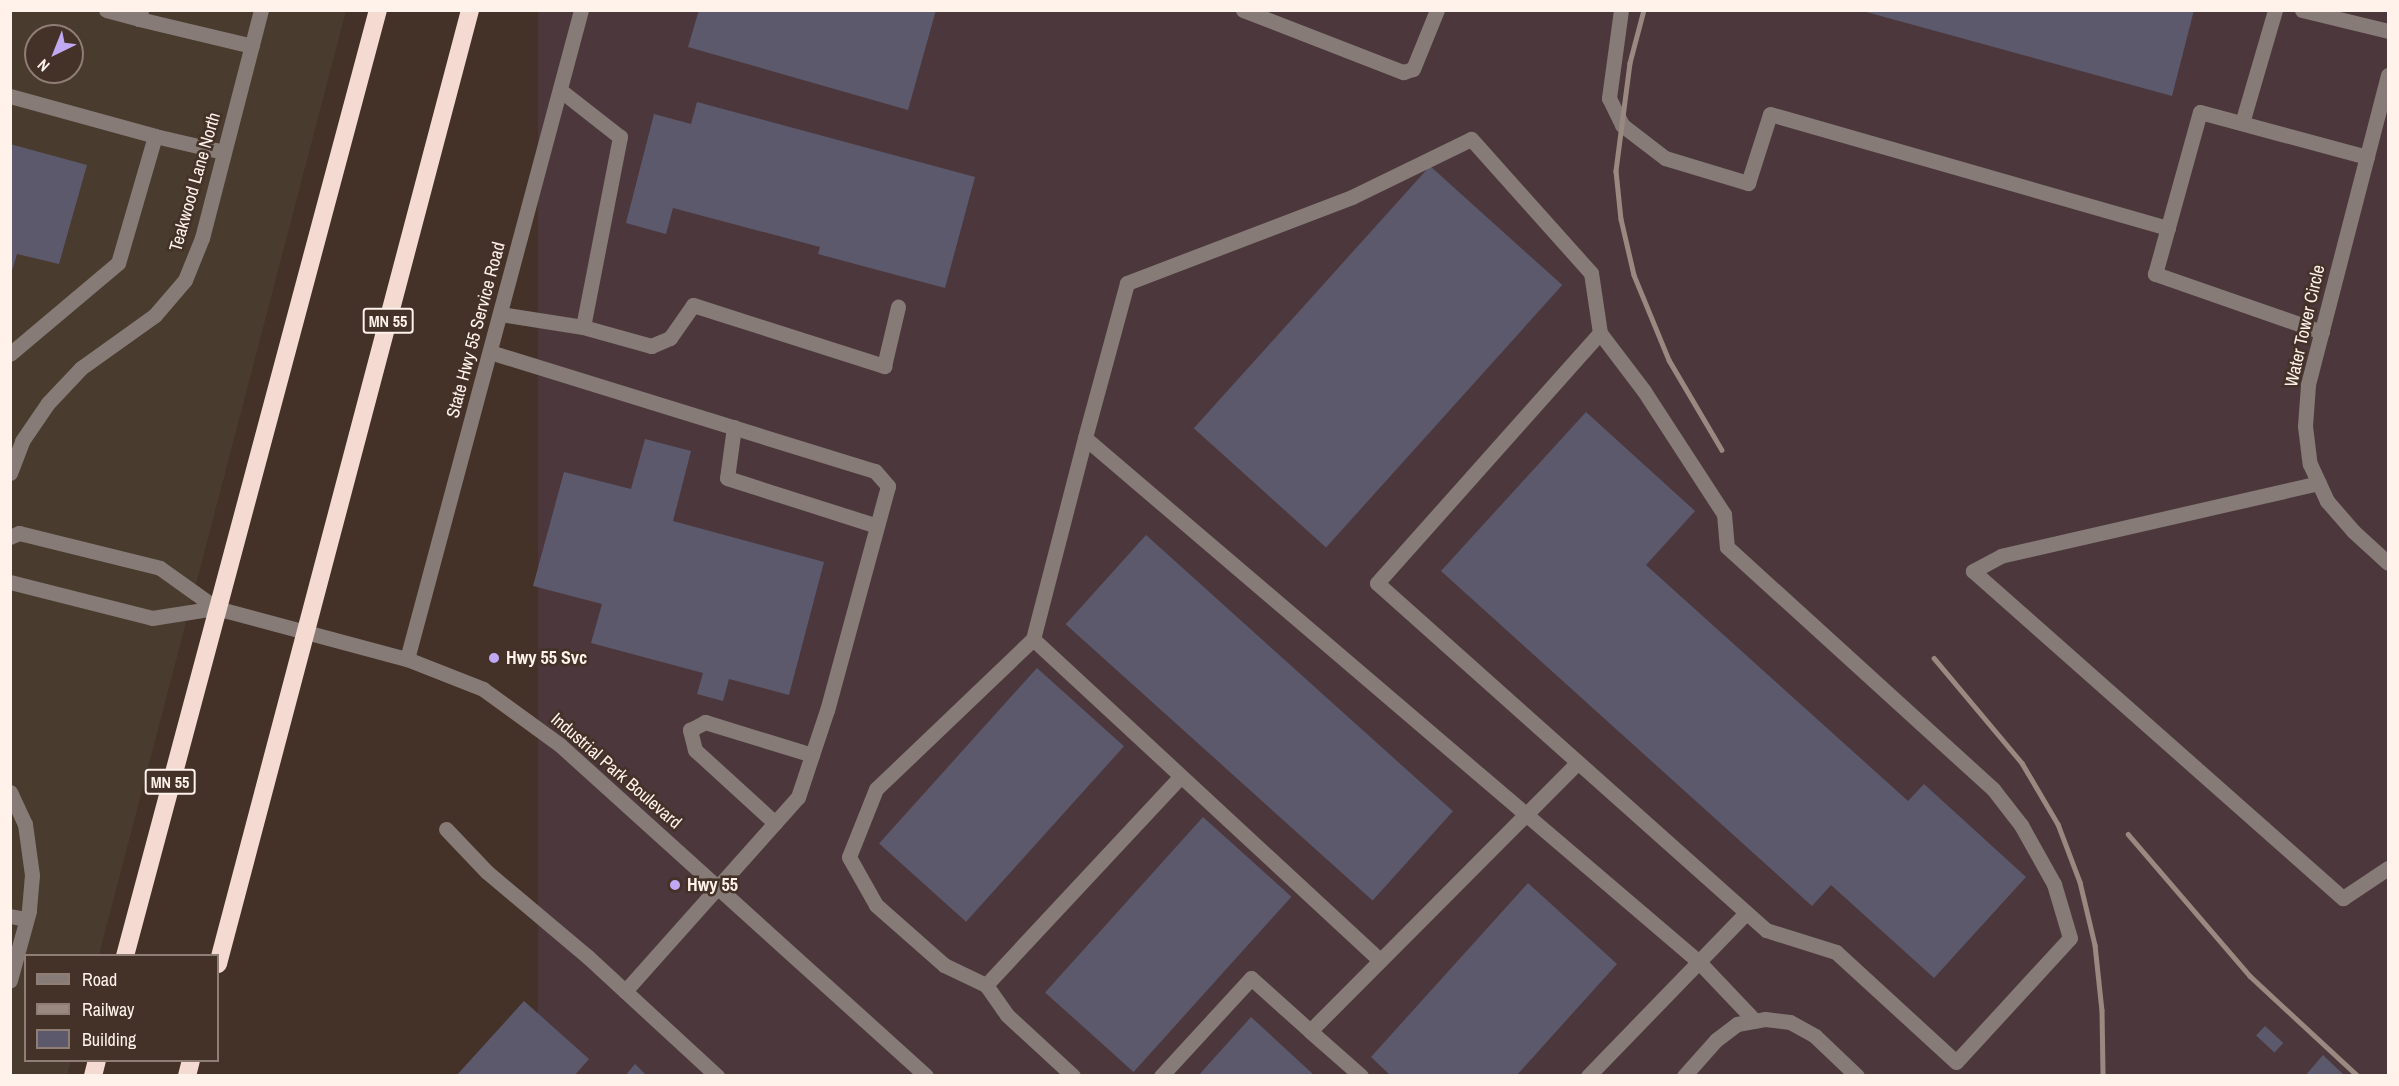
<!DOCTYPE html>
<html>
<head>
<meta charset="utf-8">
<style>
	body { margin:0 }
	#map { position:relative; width:2399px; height:1086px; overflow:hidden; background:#443128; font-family:"Archivo Narrow",sans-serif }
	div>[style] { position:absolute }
	.commercial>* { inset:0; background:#493b2d }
	.industrial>* { inset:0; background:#4c383c; transform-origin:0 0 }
	.building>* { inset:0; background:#5c596d; transform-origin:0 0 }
	.minor>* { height:15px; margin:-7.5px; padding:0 7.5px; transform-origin:7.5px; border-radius:7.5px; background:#867b77 }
	.highway>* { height:18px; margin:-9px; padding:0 9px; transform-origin:9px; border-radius:9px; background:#f4dad0 }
	.rail>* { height:4.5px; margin:-2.25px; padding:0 2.25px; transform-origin:2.25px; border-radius:2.25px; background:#998981 }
	.dots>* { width:16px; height:16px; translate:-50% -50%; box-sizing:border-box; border:3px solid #443128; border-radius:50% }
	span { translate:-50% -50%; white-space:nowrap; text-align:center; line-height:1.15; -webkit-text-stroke:5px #443128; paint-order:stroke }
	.shield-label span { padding:2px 4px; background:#443128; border:2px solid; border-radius:4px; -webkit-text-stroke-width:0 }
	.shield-label { font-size:16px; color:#fef2eb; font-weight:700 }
	.street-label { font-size:18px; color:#fef2eb }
	.poi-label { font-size:18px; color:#fef2eb; font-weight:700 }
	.left { translate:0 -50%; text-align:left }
	.frame { position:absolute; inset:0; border:12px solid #fef2eb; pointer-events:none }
	.legend { position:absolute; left:24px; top:954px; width:195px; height:108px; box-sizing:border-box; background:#443128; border:2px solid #8e7e76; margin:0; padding:8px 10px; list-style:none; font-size:18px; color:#fef2eb }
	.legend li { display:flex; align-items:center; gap:12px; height:30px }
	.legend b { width:30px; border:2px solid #8e7e76 }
	.north { position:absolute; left:24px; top:24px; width:60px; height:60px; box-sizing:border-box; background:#443128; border:2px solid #8e7e76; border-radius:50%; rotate:223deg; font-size:16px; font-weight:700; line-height:24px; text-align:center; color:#fef2eb }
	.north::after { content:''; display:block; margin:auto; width:21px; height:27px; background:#c0a8f3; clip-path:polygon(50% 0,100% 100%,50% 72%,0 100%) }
</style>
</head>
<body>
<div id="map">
	<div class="commercial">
		<div style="clip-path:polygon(evenodd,10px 11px,346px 11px,99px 955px,26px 956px,26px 1060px,71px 1061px,67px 1075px,11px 1075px,10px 11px,36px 36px,72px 36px,72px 72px,36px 72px,36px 36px)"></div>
	</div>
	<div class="industrial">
		<div style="left:538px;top:11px;width:1850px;height:1102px"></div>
	</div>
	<div class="building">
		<div style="clip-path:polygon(699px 10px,936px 10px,908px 110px,688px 47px)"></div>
		<div style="clip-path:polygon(1859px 10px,2194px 10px,2172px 96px)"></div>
		<div style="clip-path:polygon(697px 102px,975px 177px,945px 288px,818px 254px,820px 247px,673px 208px,666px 234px,626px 223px,654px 114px,691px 124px)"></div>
		<div style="clip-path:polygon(10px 144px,87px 165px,59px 264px,17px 254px,11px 274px)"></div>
		<div style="left:1430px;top:166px;width:178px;height:353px;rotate:42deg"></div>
		<div style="clip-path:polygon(1586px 412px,1695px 511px,1646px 565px,1908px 801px,1924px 784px,2026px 877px,1934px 978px,1831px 885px,1812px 906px,1441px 571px)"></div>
		<div style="clip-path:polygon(645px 439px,691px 451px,673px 521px,824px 562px,789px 695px,729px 679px,723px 701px,697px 694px,703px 673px,591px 643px,602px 604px,533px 586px,564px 472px,631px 489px)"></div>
		<div style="left:1146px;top:535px;width:413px;height:120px;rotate:42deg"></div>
		<div style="left:1037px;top:668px;width:117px;height:236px;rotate:42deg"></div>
		<div style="left:1203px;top:817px;width:119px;height:236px;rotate:42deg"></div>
		<div style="clip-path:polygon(1528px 883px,1617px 964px,1516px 1076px,1391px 1076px,1371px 1057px)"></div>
		<div style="clip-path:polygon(524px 1001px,589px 1059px,574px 1076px,456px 1076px)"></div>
		<div style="clip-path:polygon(1251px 1017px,1315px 1076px,1198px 1076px)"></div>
		<div style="left:2265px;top:1026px;width:25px;height:13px;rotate:43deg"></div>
		<div style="clip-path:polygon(2323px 1055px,2345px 1076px,2305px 1076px)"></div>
		<div style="clip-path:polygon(635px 1064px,647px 1076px,625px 1076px)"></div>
	</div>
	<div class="minor">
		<div style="left:106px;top:10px;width:34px;rotate:15deg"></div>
		<div style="left:139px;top:19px;width:9px;rotate:-77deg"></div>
		<div style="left:1243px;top:10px;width:172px;rotate:21.2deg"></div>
		<div style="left:1403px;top:72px;width:10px;rotate:-17deg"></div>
		<div style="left:1413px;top:69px;width:64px;rotate:-67.9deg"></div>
		<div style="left:1621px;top:10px;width:89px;rotate:97.8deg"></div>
		<div style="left:1609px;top:98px;width:30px;rotate:64deg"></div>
		<div style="left:1622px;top:125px;width:54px;rotate:37.5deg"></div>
		<div style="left:1665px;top:158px;width:87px;rotate:16.8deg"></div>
		<div style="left:1748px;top:183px;width:72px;rotate:-72.3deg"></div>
		<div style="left:1770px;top:114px;width:414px;rotate:16deg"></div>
		<div style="left:2302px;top:10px;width:89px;rotate:13.7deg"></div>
		<div style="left:139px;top:19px;width:116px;rotate:13.4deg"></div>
		<div style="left:2388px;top:75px;width:320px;rotate:104.5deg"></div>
		<div style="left:2308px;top:385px;width:41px;rotate:94.2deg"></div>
		<div style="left:2305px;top:426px;width:38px;rotate:83deg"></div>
		<div style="left:2310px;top:464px;width:41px;rotate:65.3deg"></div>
		<div style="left:2327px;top:501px;width:40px;rotate:49deg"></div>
		<div style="left:2353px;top:531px;width:47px;rotate:42.4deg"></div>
		<div style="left:10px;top:96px;width:150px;rotate:15.4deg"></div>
		<div style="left:155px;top:136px;width:132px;rotate:106.2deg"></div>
		<div style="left:118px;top:263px;width:141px;rotate:139.9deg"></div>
		<div style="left:2242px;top:123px;width:118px;rotate:-73.7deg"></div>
		<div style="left:155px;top:136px;width:71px;rotate:13.1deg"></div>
		<div style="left:500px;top:314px;width:84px;rotate:8.9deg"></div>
		<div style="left:583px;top:327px;width:194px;rotate:-79deg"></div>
		<div style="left:620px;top:137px;width:76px;rotate:-141.9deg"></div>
		<div style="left:583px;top:327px;width:71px;rotate:15.6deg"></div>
		<div style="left:651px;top:346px;width:21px;rotate:-23deg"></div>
		<div style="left:670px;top:338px;width:40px;rotate:-55.1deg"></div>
		<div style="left:693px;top:305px;width:201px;rotate:17.7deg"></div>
		<div style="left:884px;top:366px;width:61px;rotate:-76.7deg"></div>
		<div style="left:2322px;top:332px;width:177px;rotate:-160.8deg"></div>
		<div style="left:2155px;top:274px;width:168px;rotate:-74.5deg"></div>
		<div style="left:2200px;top:112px;width:173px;rotate:15.1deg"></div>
		<div style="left:1600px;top:333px;width:73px;rotate:52.8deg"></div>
		<div style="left:1644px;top:391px;width:147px;rotate:57deg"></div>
		<div style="left:1724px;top:514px;width:33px;rotate:85deg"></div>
		<div style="left:1727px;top:547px;width:360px;rotate:42.3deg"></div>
		<div style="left:1993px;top:789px;width:46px;rotate:52.1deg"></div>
		<div style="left:2021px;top:825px;width:68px;rotate:60.8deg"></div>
		<div style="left:2054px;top:884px;width:56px;rotate:73.5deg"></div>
		<div style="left:2070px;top:938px;width:168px;rotate:132.6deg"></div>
		<div style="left:1956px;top:1062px;width:163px;rotate:-137.5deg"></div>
		<div style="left:1836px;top:952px;width:73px;rotate:-162.6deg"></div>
		<div style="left:1766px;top:930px;width:521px;rotate:-138.27deg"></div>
		<div style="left:1377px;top:583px;width:335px;rotate:-48.3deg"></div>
		<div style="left:1600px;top:333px;width:61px;rotate:-98.5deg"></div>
		<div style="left:1591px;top:273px;width:180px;rotate:-131.8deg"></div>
		<div style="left:1471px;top:139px;width:132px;rotate:154deg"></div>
		<div style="left:1352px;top:197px;width:241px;rotate:159.1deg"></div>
		<div style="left:1127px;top:283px;width:161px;rotate:105.2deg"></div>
		<div style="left:1085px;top:438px;width:807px;rotate:40.48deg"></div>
		<div style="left:1699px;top:962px;width:81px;rotate:46.5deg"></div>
		<div style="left:490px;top:352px;width:403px;rotate:17.2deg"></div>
		<div style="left:875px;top:471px;width:20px;rotate:49deg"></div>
		<div style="left:888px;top:486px;width:232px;rotate:105.2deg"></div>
		<div style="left:827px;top:710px;width:92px;rotate:108.4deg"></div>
		<div style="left:798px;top:797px;width:260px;rotate:131.7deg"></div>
		<div style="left:734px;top:427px;width:51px;rotate:97.8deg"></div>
		<div style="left:727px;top:478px;width:157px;rotate:17.7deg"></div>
		<div style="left:1085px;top:438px;width:208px;rotate:104.5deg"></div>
		<div style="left:1033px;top:639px;width:473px;rotate:42.8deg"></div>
		<div style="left:10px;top:473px;width:34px;rotate:-69deg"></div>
		<div style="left:22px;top:441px;width:46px;rotate:-55.6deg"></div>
		<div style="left:48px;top:403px;width:48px;rotate:-46.7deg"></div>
		<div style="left:81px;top:368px;width:91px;rotate:-35.6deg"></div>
		<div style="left:155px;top:315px;width:46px;rotate:-49.4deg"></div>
		<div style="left:185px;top:280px;width:45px;rotate:-68deg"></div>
		<div style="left:202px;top:238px;width:236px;rotate:-75.5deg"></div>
		<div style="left:2319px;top:483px;width:326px;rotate:167.1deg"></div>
		<div style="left:2001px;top:556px;width:32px;rotate:152deg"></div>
		<div style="left:1973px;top:571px;width:494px;rotate:41.5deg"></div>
		<div style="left:2343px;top:898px;width:54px;rotate:-33.7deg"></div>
		<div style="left:10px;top:537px;width:10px;rotate:-24deg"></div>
		<div style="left:19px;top:533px;width:145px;rotate:13.9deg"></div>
		<div style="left:160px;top:568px;width:69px;rotate:35.5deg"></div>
		<div style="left:216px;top:608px;width:198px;rotate:15deg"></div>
		<div style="left:407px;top:659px;width:82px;rotate:21.5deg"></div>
		<div style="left:483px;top:689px;width:95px;rotate:36deg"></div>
		<div style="left:560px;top:745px;width:493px;rotate:42.1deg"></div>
		<div style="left:10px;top:582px;width:146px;rotate:14.2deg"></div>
		<div style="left:152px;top:618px;width:65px;rotate:-8.9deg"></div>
		<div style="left:1033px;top:639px;width:217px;rotate:136.3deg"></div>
		<div style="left:876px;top:789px;width:73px;rotate:111.7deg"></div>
		<div style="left:849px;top:857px;width:55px;rotate:60.6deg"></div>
		<div style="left:876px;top:905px;width:91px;rotate:41.4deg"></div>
		<div style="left:944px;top:965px;width:47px;rotate:25.5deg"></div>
		<div style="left:986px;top:985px;width:283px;rotate:-47deg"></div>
		<div style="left:407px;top:659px;width:672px;rotate:-74.99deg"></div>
		<div style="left:10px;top:792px;width:35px;rotate:65deg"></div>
		<div style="left:25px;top:824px;width:51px;rotate:82.2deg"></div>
		<div style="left:32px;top:875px;width:36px;rotate:95deg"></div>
		<div style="left:29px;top:911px;width:72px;rotate:105.4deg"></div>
		<div style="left:775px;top:823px;width:108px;rotate:-137.6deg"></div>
		<div style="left:695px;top:750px;width:21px;rotate:-104deg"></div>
		<div style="left:690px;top:730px;width:17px;rotate:-28deg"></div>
		<div style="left:705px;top:722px;width:112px;rotate:17.1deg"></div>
		<div style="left:446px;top:829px;width:59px;rotate:46.4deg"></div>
		<div style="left:487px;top:872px;width:132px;rotate:40.1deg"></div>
		<div style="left:588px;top:957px;width:176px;rotate:42.7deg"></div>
		<div style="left:10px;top:916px;width:16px;rotate:11deg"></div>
		<div style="left:986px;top:985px;width:37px;rotate:55deg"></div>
		<div style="left:1007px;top:1015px;width:90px;rotate:42.7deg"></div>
		<div style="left:1310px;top:1031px;width:68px;rotate:41.4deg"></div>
		<div style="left:1161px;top:1076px;width:133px;rotate:-47.4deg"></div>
		<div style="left:1251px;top:978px;width:79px;rotate:41.9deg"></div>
		<div style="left:1310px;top:1031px;width:377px;rotate:-45.1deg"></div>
		<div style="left:1588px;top:1076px;width:227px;rotate:-45.9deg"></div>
		<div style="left:1684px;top:1076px;width:48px;rotate:-48.4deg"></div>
		<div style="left:1716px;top:1040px;width:26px;rotate:-37deg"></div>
		<div style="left:1737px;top:1024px;width:28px;rotate:-10deg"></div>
		<div style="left:1765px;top:1019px;width:25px;rotate:7deg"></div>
		<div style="left:1790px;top:1022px;width:29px;rotate:29deg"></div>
		<div style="left:1815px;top:1036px;width:58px;rotate:43.6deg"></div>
	</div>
	<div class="highway">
		<div style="left:125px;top:956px;width:979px;rotate:-75.03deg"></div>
		<div style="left:218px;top:964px;width:987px;rotate:-75.2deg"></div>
		<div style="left:93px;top:1076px;width:16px;rotate:-76deg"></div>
		<div style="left:187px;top:1076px;width:16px;rotate:-76deg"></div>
	</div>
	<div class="rail">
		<div style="left:1644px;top:10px;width:55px;rotate:104.8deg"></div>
		<div style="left:1630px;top:63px;width:109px;rotate:97.4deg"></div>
		<div style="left:1616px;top:171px;width:48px;rotate:84.1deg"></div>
		<div style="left:1621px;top:219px;width:57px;rotate:76.9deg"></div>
		<div style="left:1634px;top:275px;width:92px;rotate:67.6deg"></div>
		<div style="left:1669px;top:360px;width:104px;rotate:59.5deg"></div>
		<div style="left:1934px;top:658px;width:137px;rotate:50deg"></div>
		<div style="left:2022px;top:763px;width:71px;rotate:59.5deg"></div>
		<div style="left:2058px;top:824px;width:62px;rotate:69.2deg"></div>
		<div style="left:2080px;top:882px;width:65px;rotate:76.6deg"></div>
		<div style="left:2095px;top:945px;width:65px;rotate:83.9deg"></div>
		<div style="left:2102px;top:1010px;width:66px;rotate:89.1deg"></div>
		<div style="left:2128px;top:834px;width:187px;rotate:49.3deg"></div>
		<div style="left:2250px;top:976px;width:147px;rotate:42.8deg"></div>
	</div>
	<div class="dots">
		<div style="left:494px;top:658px;background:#c0a8f3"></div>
		<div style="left:675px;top:885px;background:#c0a8f3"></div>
	</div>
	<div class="shield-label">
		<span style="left:388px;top:321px">MN 55</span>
		<span style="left:170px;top:782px">MN 55</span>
	</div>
	<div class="street-label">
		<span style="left:195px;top:182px;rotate:-74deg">Teakwood Lane North</span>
		<span style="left:2305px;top:326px;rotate:-77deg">Water Tower Circle</span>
		<span style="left:476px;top:330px;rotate:-75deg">State Hwy 55 Service Road</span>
		<span style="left:616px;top:771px;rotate:41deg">Industrial Park Boulevard</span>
	</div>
	<div class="poi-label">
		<span class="left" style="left:506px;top:658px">Hwy 55 Svc</span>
		<span class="left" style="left:687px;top:885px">Hwy 55</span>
	</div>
	<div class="frame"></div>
	<ul class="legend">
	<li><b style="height:8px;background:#867b77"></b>Road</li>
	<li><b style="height:8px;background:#998981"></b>Railway</li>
	<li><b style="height:16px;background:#5c596d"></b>Building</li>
	</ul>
	<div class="north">N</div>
</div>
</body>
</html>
